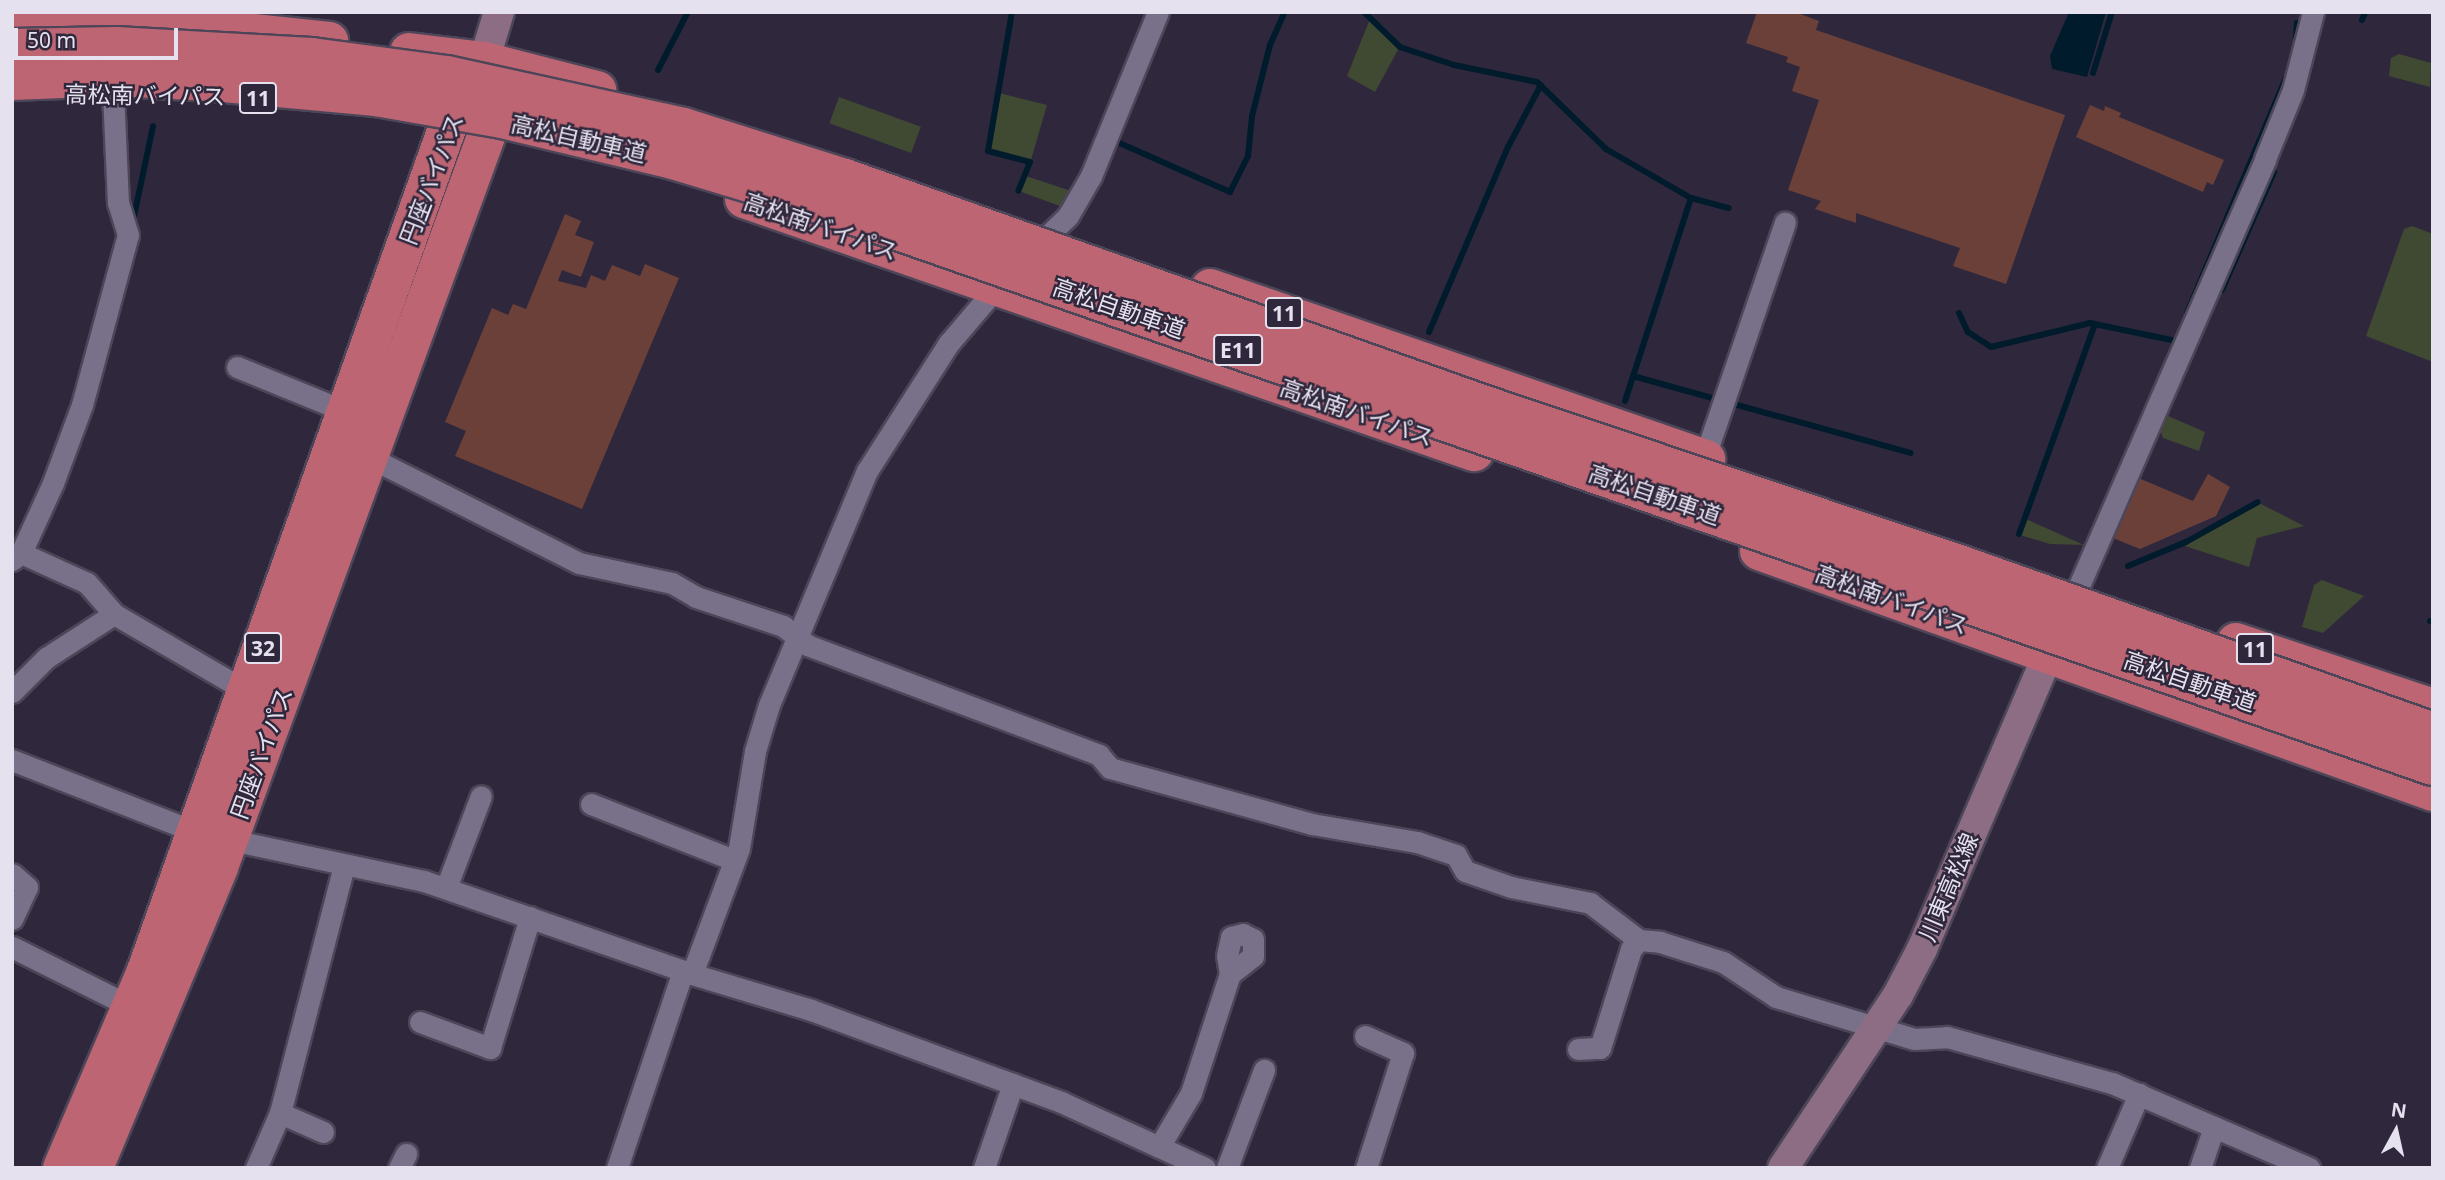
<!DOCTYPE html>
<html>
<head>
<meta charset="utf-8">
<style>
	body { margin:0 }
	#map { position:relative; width:2445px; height:1180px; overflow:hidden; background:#2f283d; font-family:"Noto Sans","Noto Sans JP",sans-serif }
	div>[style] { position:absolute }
	.green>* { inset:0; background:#404932; transform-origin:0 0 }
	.water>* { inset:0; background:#001b2c }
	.stream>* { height:6px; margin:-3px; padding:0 3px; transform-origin:3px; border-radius:3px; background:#001b2c }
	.building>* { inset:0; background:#6b4038 }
	.roads { filter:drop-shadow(2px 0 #4d4658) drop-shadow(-2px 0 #4d4658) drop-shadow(0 2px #4d4658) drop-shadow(0 -2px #4d4658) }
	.street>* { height:21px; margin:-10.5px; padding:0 10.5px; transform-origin:10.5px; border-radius:10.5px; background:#79718a }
	.secondary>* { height:30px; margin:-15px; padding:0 15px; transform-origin:15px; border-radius:15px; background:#8d6d83 }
	.highway>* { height:38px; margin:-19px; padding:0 19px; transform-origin:19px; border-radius:19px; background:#bd6573 }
	.bridges { filter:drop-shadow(2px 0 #4d4658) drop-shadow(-2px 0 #4d4658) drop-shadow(0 2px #4d4658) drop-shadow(0 -2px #4d4658) }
	.highway-bridge>* { height:38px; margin:-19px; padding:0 19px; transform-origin:19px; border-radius:19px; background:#bd6573 }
	span { translate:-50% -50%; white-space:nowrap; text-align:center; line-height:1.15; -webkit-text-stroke:5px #2f283d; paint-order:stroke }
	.shield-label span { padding:2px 5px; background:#2f283d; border:2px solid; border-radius:5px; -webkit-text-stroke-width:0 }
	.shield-label { font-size:21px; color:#e6e1ef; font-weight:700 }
	.street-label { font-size:23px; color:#e6e1ef }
	.frame { position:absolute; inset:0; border:14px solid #e6e1ef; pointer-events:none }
	.north { position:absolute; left:2361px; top:1096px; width:70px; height:70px; -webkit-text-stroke:5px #2f283d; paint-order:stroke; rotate:8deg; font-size:19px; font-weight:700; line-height:28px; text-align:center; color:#e6e1ef }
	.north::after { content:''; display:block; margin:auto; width:24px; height:32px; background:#e6e1ef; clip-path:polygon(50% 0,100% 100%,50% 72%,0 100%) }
	.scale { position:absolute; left:14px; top:28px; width:164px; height:32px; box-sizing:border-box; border:4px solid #e6e1ef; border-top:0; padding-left:9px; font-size:21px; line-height:24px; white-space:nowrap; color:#e6e1ef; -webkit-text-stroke:5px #2f283d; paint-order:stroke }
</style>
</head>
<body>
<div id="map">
	<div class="green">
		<div style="clip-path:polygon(1370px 19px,1399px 48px,1375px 92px,1347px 76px)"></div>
		<div style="clip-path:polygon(2399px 54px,2431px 63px,2430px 87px,2389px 76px,2391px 58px)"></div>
		<div style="clip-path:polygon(999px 93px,1047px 105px,1031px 160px,989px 151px)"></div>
		<div style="left:839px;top:97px;width:87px;height:28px;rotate:20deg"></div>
		<div style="clip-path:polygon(1026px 176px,1074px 192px,1065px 208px,1019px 191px)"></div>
		<div style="clip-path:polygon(2412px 226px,2433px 234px,2433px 362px,2366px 336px,2404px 229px)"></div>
		<div style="clip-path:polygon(2168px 416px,2205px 432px,2199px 451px,2163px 438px,2161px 432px)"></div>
		<div style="clip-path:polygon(2259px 503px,2304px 526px,2257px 538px,2249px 567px,2182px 545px)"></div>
		<div style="clip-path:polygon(2026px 519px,2084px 545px,2050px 544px,2020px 535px)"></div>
		<div style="clip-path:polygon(2322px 580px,2364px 596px,2323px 633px,2302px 627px,2314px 585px)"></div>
	</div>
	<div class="water">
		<div style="clip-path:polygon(2069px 12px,2106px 12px,2087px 77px,2052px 69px,2050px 56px)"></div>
	</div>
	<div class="stream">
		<div style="left:1012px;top:12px;width:141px;rotate:99.8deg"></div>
		<div style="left:988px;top:151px;width:43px;rotate:14.7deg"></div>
		<div style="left:1030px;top:162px;width:31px;rotate:112deg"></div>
		<div style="left:1364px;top:12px;width:50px;rotate:44.2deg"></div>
		<div style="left:1400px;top:47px;width:57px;rotate:18.4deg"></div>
		<div style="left:1454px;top:65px;width:85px;rotate:11.6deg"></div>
		<div style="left:1537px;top:82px;width:96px;rotate:44.2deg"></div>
		<div style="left:1606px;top:149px;width:98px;rotate:30deg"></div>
		<div style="left:1691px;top:198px;width:39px;rotate:15deg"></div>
		<div style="left:2362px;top:20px;width:9px;rotate:-69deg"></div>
		<div style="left:2296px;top:40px;width:17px;rotate:-87deg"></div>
		<div style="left:658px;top:70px;width:65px;rotate:-62.7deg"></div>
		<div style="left:2093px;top:73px;width:64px;rotate:-72.7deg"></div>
		<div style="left:1115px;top:141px;width:126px;rotate:23.9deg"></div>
		<div style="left:1230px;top:192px;width:40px;rotate:-63.4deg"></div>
		<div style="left:1248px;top:156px;width:40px;rotate:-84.3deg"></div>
		<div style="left:1252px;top:116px;width:73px;rotate:-75.8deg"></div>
		<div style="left:1270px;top:45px;width:36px;rotate:-66deg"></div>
		<div style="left:132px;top:226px;width:102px;rotate:-78.1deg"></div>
		<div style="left:2222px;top:290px;width:129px;rotate:-66.2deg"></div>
		<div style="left:1959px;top:313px;width:21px;rotate:65deg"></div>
		<div style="left:1968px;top:332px;width:27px;rotate:33deg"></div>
		<div style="left:1991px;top:347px;width:102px;rotate:-13.6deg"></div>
		<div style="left:2090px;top:323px;width:88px;rotate:11.8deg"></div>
		<div style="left:2187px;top:313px;width:255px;rotate:-67.2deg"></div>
		<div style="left:1429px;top:332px;width:201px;rotate:-66.9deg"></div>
		<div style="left:1508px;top:147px;width:70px;rotate:-62deg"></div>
		<div style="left:1633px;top:376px;width:288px;rotate:15.5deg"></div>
		<div style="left:1625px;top:401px;width:213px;rotate:-72deg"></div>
		<div style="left:2019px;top:534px;width:223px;rotate:-70.1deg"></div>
		<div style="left:2128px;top:566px;width:63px;rotate:-22.5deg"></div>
		<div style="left:2186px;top:542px;width:82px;rotate:-29.1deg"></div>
		<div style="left:2430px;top:621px;width:3px;rotate:18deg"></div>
	</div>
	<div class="building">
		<div style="clip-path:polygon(1757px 12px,1795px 12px,1819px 21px,1816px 30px,2065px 115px,2006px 284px,1953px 266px,1960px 248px,1856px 213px,1856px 223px,1815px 209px,1821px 201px,1788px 190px,1819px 100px,1792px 91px,1800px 67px,1786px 62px,1788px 57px,1746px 43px)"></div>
		<div style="clip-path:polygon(2090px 105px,2104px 111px,2105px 106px,2121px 113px,2119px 117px,2224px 160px,2213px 185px,2207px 182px,2203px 192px,2076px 137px)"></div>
		<div style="clip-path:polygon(565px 214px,581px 221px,575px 235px,594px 242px,581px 277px,562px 270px,558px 281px,586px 288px,591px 275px,605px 281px,612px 265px,640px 276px,645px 264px,679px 278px,582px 509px,455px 456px,466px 431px,445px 422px,492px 308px,508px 315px,513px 304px,526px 309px)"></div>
		<div style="clip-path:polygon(2208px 474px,2230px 487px,2216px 516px,2140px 549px,2113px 538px,2136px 477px,2193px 501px)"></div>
	</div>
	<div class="roads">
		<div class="street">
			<div style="left:1034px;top:249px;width:47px;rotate:-44.1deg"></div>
			<div style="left:1068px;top:216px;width:46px;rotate:-60.1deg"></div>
			<div style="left:1091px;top:176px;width:177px;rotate:-67.8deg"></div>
			<div style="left:237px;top:367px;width:119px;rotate:22.2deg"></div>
			<div style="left:369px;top:457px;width:235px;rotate:26.8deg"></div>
			<div style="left:579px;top:563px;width:95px;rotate:12.1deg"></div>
			<div style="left:672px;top:583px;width:28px;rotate:30deg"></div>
			<div style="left:696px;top:597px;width:92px;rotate:18.4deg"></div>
			<div style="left:783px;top:626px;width:31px;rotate:38deg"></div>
			<div style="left:807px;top:645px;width:312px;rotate:20.6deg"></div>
			<div style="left:1099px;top:755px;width:17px;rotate:50deg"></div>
			<div style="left:1110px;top:768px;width:210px;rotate:15.5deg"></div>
			<div style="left:1312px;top:824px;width:107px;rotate:9.7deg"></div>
			<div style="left:1417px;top:842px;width:41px;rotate:18.4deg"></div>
			<div style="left:1456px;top:855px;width:18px;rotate:61deg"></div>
			<div style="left:1465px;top:871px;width:49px;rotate:19.2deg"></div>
			<div style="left:1511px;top:887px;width:81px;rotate:11.4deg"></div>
			<div style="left:1590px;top:903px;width:61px;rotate:37.1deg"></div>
			<div style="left:1639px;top:940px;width:21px;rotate:5deg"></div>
			<div style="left:1660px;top:942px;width:66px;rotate:17.6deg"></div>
			<div style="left:1723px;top:962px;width:64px;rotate:33.4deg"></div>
			<div style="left:1776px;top:997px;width:144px;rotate:16.9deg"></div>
			<div style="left:1914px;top:1039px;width:33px;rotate:-3deg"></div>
			<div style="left:1947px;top:1037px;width:171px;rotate:15.6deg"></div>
			<div style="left:2112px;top:1083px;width:215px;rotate:23.3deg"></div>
			<div style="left:1704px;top:459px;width:250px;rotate:-71.1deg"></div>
			<div style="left:21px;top:553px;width:72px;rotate:24.4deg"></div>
			<div style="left:87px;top:583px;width:41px;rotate:48.9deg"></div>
			<div style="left:114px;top:614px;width:155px;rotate:30.2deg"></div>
			<div style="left:12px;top:560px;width:11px;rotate:-38deg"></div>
			<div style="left:21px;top:553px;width:77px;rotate:-65.4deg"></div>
			<div style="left:53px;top:483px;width:83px;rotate:-69.6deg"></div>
			<div style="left:82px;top:405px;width:176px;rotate:-74.9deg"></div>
			<div style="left:128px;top:235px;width:34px;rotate:-107deg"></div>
			<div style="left:118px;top:203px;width:112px;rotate:-92.6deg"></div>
			<div style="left:2078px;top:588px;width:468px;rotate:-66.4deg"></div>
			<div style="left:2265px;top:159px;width:74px;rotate:-67.9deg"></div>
			<div style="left:2293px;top:90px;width:81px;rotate:-75.6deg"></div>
			<div style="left:12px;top:692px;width:48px;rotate:-45deg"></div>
			<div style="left:46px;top:658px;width:81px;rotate:-32.9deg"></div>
			<div style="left:12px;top:760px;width:200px;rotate:21.4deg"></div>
			<div style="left:198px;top:833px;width:231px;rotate:12deg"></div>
			<div style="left:424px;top:881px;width:284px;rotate:19.1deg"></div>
			<div style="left:692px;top:974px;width:124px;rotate:16.8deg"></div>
			<div style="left:811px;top:1010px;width:266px;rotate:20.2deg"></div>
			<div style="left:1061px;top:1102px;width:158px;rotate:24.6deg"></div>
			<div style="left:591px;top:804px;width:154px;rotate:21.4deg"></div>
			<div style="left:12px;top:874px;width:20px;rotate:41deg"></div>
			<div style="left:27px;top:887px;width:35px;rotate:115deg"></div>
			<div style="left:446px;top:888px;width:98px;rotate:-69.2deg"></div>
			<div style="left:12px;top:947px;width:134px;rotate:26.6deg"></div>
			<div style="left:692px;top:974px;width:134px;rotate:-69.5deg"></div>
			<div style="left:739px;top:848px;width:98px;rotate:-80.6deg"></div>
			<div style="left:755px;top:751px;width:48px;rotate:-73.1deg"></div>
			<div style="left:769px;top:705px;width:254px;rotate:-67.3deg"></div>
			<div style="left:867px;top:471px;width:152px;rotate:-57.4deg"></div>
			<div style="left:949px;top:343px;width:80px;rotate:-49.6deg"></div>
			<div style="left:420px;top:1022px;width:75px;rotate:20.4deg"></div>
			<div style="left:490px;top:1048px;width:137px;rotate:-73deg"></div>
			<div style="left:1365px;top:1036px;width:42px;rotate:24.1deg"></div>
			<div style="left:1403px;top:1053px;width:121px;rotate:107.8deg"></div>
			<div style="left:1578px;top:1049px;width:22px;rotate:-3deg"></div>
			<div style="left:1600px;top:1048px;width:104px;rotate:-72.6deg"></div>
			<div style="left:1631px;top:949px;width:12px;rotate:-48deg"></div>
			<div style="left:280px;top:1113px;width:47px;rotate:23.8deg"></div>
			<div style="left:1159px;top:1147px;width:63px;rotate:-59.3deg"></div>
			<div style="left:1191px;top:1093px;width:125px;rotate:-71.9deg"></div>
			<div style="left:1230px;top:974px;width:18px;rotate:-99deg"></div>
			<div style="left:1227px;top:956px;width:19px;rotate:-78deg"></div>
			<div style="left:1231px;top:937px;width:12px;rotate:-14deg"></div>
			<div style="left:1243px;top:934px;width:11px;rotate:27deg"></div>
			<div style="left:1253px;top:939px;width:17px;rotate:90deg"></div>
			<div style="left:1253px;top:956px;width:29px;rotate:142deg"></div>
			<div style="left:256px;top:1168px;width:60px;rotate:-66.4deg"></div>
			<div style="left:280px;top:1113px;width:255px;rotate:-75.5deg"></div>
			<div style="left:399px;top:1168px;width:16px;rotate:-63deg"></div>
			<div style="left:617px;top:1168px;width:208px;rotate:-71.5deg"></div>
			<div style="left:984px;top:1168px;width:89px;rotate:-71deg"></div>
			<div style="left:1227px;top:1168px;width:105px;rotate:-69.3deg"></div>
			<div style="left:2107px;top:1168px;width:81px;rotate:-66.6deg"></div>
			<div style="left:2200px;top:1168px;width:43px;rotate:-71.1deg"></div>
		</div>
		<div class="secondary">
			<div style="left:484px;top:61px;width:51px;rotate:-73deg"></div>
			<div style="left:1783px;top:1168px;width:208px;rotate:-56.4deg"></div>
			<div style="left:1898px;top:995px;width:52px;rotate:-62.4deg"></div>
			<div style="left:1922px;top:949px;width:343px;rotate:-66.8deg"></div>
		</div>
		<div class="highway">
			<div style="left:12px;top:29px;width:184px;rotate:-0.6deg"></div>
			<div style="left:196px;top:27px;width:134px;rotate:6deg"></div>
			<div style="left:409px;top:52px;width:76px;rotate:6.8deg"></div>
			<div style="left:484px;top:61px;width:117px;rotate:14.4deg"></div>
			<div style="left:744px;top:199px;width:773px;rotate:19.12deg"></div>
			<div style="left:1210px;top:288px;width:525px;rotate:19.02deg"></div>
			<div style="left:1759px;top:551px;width:716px;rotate:19.68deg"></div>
			<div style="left:2236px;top:642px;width:208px;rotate:18.5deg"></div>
			<div style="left:62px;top:1168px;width:214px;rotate:-66.9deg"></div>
			<div style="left:146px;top:971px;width:901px;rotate:-70.34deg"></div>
			<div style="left:449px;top:123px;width:45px;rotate:-60.6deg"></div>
			<div style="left:94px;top:1168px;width:326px;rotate:-67.4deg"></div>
			<div style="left:219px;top:867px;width:784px;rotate:-69.92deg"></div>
			<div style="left:488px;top:131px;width:47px;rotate:-92.4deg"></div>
		</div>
	</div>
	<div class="bridges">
		<div class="highway-bridge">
			<div style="left:12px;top:48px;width:104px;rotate:-1.1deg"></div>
			<div style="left:116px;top:46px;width:196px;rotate:3.2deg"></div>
			<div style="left:312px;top:57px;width:136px;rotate:7.6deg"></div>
			<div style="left:447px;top:75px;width:243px;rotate:12.4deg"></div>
			<div style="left:684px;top:127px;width:169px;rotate:17.6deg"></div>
			<div style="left:845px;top:178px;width:676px;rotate:19.53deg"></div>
			<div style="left:1482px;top:404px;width:506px;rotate:18.54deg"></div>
			<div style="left:1962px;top:565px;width:500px;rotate:19.5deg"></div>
			<div style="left:12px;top:81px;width:101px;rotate:-2.3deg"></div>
			<div style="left:113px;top:77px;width:100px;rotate:2.9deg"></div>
			<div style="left:213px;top:82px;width:164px;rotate:5.3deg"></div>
			<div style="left:376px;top:97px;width:128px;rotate:9.9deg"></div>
			<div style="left:502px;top:119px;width:176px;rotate:13.5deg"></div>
			<div style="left:673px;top:160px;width:166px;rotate:16.8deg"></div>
			<div style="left:832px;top:208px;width:1695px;rotate:19.22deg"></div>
		</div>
	</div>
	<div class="shield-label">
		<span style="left:258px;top:98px">11</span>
		<span style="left:1284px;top:313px">11</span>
		<span style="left:1238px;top:350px">E11</span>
		<span style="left:263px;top:648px">32</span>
		<span style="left:2255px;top:649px">11</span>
	</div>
	<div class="street-label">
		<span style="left:145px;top:95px;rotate:1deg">高松南バイパス</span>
		<span style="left:579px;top:138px;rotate:13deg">高松自動車道</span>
		<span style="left:431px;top:179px;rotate:-69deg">円座バイパス</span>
		<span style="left:821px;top:226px;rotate:19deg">高松南バイパス</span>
		<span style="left:1119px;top:308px;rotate:19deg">高松自動車道</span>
		<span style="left:1357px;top:412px;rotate:19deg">高松南バイパス</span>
		<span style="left:1655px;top:494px;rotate:19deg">高松自動車道</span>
		<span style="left:1892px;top:599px;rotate:20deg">高松南バイパス</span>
		<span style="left:2190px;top:681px;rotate:19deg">高松自動車道</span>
		<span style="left:261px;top:753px;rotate:-70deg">円座バイパス</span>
		<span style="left:1948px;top:887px;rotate:-67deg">川東高松線</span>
	</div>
	<div class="frame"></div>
	<div class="north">N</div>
	<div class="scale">50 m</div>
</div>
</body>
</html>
